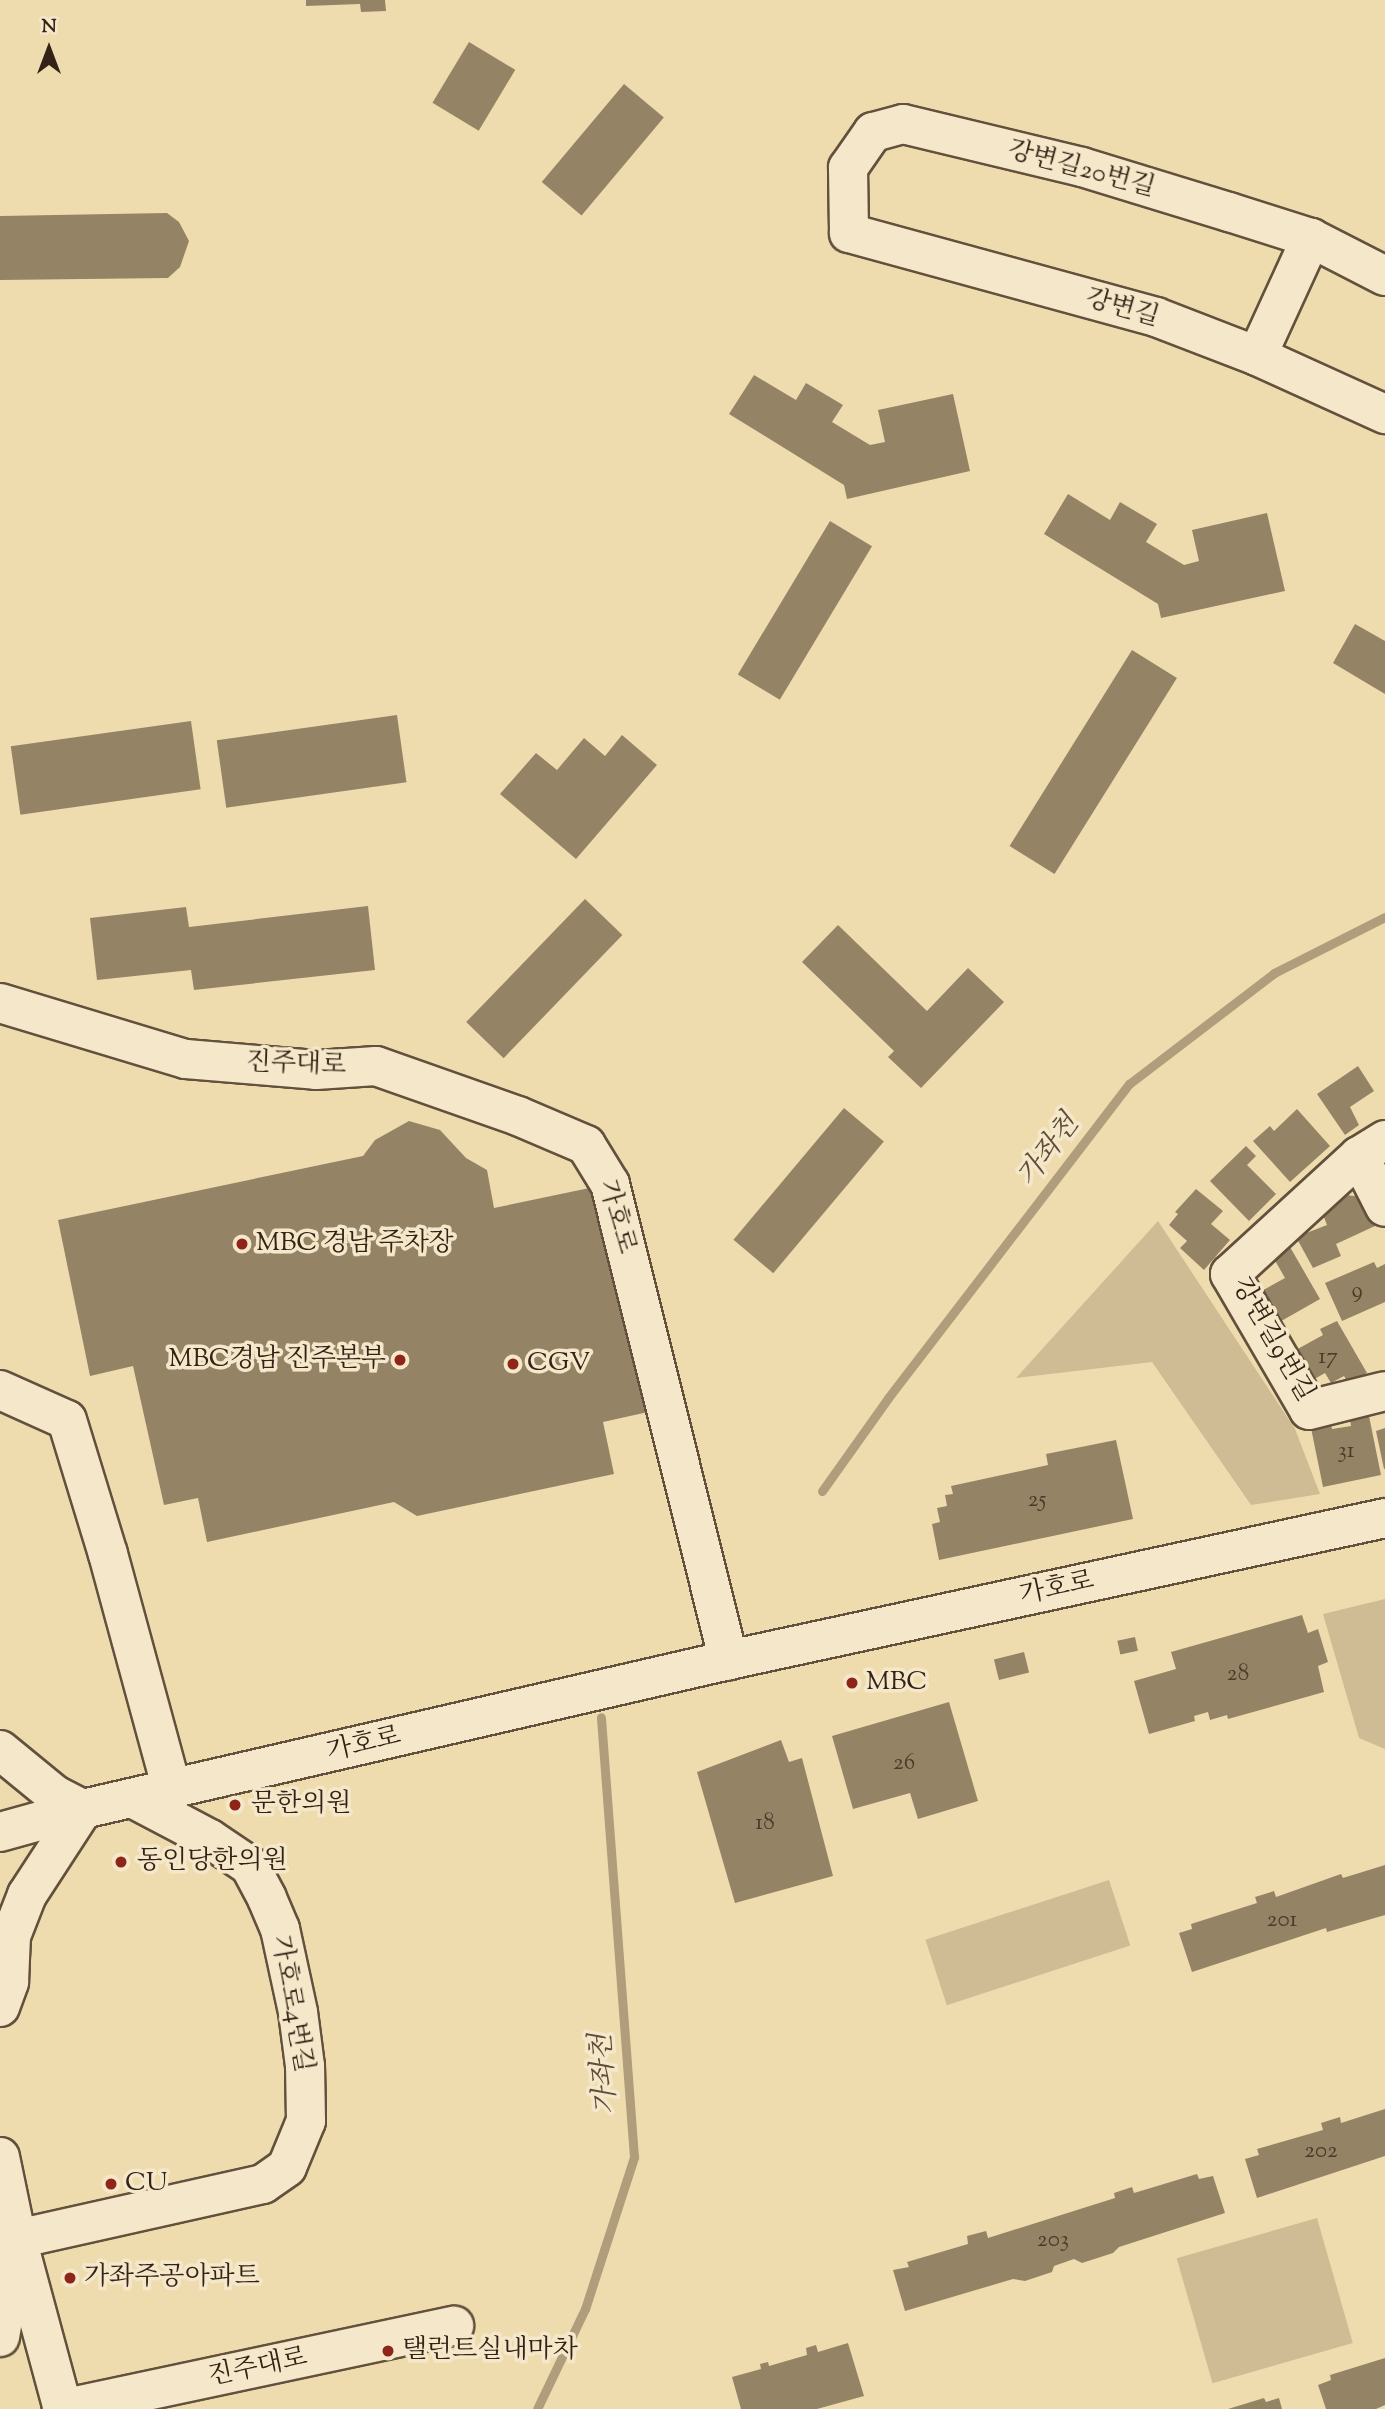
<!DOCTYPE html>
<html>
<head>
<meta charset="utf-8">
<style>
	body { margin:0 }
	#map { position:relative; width:1385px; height:2409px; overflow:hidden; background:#efdcae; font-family:"Sorts Mill Goudy","Noto Serif KR",serif }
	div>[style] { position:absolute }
	.green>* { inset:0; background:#cfbc94; transform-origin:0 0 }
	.stream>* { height:9px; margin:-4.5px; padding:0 4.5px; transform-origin:4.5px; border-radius:4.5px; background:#af9d7b }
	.building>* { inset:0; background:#958366; transform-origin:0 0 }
	.roads { filter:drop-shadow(2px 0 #63503d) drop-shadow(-2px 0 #63503d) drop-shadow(0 2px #63503d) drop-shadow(0 -2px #63503d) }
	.minor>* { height:38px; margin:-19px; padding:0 19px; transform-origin:19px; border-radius:19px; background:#f5e8ca }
	.dots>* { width:19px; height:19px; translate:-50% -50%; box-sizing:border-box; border:4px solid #f5e8ca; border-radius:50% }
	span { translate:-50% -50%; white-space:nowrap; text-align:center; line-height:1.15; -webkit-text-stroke:7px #f5e8ca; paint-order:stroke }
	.number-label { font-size:23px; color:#4c3a2b }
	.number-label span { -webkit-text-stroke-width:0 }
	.street-label { font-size:26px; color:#342217 }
	.poi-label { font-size:26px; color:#342217 }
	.left { translate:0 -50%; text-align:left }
	.right { translate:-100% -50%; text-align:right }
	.water-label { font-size:28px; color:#5f4d3a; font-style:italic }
	.north { position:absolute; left:14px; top:14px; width:70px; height:70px; -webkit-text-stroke:5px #f5e8ca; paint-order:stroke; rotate:0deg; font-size:19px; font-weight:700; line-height:28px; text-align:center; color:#342217 }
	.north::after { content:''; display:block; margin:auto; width:24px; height:32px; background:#342217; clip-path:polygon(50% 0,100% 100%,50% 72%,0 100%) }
</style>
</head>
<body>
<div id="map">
	<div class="green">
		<div style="clip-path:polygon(1158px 1221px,1295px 1429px,1320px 1494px,1251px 1505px,1152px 1362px,1016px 1378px)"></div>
		<div style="clip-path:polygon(1385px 1599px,1385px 1749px,1359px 1738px,1323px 1614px)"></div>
		<div style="left:1109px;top:1880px;width:69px;height:193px;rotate:72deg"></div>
		<div style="left:1317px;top:2218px;width:130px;height:146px;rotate:74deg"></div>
	</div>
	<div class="stream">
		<div style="left:822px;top:1491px;width:114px;rotate:-54.6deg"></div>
		<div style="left:888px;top:1398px;width:396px;rotate:-52.5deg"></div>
		<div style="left:1129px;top:1084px;width:183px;rotate:-37.4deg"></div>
		<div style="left:1274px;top:973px;width:124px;rotate:-26.8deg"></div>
		<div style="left:537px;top:2409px;width:111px;rotate:-64.4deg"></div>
		<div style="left:585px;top:2309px;width:160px;rotate:-72.1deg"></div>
		<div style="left:634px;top:2157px;width:441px;rotate:-94.3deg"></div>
	</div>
	<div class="building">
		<div style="clip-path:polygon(306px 0,385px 0,386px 11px,361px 12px,360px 4px,306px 6px)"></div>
		<div style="left:469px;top:42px;width:54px;height:71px;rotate:31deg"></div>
		<div style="left:624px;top:84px;width:52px;height:128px;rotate:40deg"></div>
		<div style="clip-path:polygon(167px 213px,179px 222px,189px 241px,180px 267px,168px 278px,0 280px,0 216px)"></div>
		<div style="clip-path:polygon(754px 375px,796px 400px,806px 383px,843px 405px,832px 422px,870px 445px,885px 442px,878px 410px,953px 394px,970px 471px,847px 499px,844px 485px,729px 414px)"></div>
		<div style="clip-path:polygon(1068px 494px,1110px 520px,1120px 502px,1157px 524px,1146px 542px,1184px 565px,1199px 561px,1192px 530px,1267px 513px,1285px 591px,1161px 618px,1158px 604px,1044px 534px)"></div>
		<div style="left:830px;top:521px;width:49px;height:179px;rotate:31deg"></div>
		<div style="clip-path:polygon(1355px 624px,1385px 641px,1385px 694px,1333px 663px)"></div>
		<div style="left:1132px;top:650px;width:53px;height:231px;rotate:32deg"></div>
		<div style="left:397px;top:715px;width:68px;height:182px;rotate:82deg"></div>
		<div style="left:191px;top:721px;width:69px;height:182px;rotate:82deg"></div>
		<div style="clip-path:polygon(622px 735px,657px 765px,576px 859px,500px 794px,536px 753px,557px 770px,584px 738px,605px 756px)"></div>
		<div style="left:585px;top:899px;width:52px;height:171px;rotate:44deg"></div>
		<div style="clip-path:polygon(368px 906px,375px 970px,194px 990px,191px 970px,97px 980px,90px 918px,186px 907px,189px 927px)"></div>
		<div style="clip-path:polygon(838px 925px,927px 1011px,968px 968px,1004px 1002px,921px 1088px,888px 1057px,894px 1051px,802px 962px)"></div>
		<div style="clip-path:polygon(1358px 1066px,1374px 1091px,1350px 1107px,1359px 1125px,1345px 1135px,1317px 1094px)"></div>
		<div style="left:844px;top:1108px;width:52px;height:172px;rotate:40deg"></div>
		<div style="clip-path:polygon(1297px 1109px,1330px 1146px,1290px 1182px,1253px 1141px,1270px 1126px,1274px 1131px)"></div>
		<div style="clip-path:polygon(409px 1121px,440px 1130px,466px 1158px,487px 1170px,494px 1208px,599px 1186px,648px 1412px,603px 1422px,614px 1474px,417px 1516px,394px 1502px,207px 1542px,198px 1498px,164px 1505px,133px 1366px,90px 1376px,58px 1220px,363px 1156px,375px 1140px)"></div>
		<div style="clip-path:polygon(1246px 1146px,1256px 1156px,1247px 1165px,1276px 1194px,1249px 1221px,1210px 1181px)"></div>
		<div style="clip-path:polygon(1196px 1189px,1223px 1211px,1211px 1224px,1230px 1240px,1204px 1270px,1180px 1248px,1187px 1241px,1169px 1225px,1178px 1214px,1175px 1212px)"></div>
		<div style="clip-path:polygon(1345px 1195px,1365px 1197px,1375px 1226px,1336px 1244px,1341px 1256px,1313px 1268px,1296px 1237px,1327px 1225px,1322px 1212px)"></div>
		<div style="clip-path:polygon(1290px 1247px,1320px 1299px,1276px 1324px,1258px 1293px,1285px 1278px,1273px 1257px)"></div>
		<div style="clip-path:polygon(1374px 1262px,1377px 1268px,1385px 1264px,1385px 1302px,1342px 1321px,1325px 1283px)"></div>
		<div style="clip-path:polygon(1337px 1321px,1367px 1373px,1348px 1383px,1344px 1376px,1331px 1383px,1325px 1373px,1304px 1385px,1294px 1351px,1323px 1335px,1320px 1329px)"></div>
		<div style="clip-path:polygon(1369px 1416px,1381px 1475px,1323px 1487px,1311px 1428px,1331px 1424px,1332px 1429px,1351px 1426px,1350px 1420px)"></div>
		<div style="clip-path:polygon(1385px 1428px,1385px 1469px,1384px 1469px,1376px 1431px)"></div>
		<div style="clip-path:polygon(1116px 1440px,1133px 1519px,939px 1560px,932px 1524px,940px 1522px,937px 1508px,947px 1506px,945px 1495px,953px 1494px,951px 1486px,1048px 1465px,1046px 1454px)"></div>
		<div style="clip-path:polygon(1302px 1615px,1308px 1633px,1318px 1629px,1328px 1662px,1318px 1666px,1324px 1692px,1228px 1719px,1227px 1715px,1210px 1720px,1208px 1712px,1194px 1716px,1195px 1721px,1149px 1734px,1134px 1681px,1176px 1669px,1171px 1652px)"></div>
		<div style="left:1135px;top:1637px;width:14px;height:18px;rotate:78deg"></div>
		<div style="left:1024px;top:1652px;width:21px;height:31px;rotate:76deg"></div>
		<div style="clip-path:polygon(949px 1702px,978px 1801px,918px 1819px,910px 1793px,853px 1809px,832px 1736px)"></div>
		<div style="clip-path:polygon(781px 1740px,789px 1762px,802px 1758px,833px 1876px,735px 1903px,697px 1772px)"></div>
		<div style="clip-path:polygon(1385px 1865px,1385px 1915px,1327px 1932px,1326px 1928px,1192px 1972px,1179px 1933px,1192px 1929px,1191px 1924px,1257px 1903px,1255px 1897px,1274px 1891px,1276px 1897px,1341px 1874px,1343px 1878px)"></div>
		<div style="clip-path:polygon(1385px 2109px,1385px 2156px,1257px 2198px,1245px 2159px,1259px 2155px,1257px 2149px,1323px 2130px,1321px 2123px,1340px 2117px,1341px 2123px)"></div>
		<div style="clip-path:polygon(1197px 2174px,1199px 2179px,1213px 2176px,1225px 2213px,1119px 2247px,1113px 2253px,1082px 2263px,1074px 2259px,1054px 2266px,1052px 2272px,1025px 2281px,1013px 2279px,905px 2311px,893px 2270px,909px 2267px,907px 2262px,968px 2244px,967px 2236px,986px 2231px,988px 2238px,1115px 2198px,1114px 2193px,1132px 2187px,1134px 2193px)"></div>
		<div style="clip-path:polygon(848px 2343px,864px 2396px,817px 2409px,741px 2409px,732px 2377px,761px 2369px,760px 2364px,768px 2362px,769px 2366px,807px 2355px,806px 2348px,816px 2345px,818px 2352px)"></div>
		<div style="clip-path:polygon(1385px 2358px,1385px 2405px,1376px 2409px,1326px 2409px,1318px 2385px,1331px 2380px,1330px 2375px)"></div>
		<div style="clip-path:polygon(1264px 2398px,1266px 2402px,1279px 2398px,1282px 2409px,1228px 2409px)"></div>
	</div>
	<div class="roads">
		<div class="minor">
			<div style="left:1385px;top:276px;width:83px;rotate:-152.8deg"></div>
			<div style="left:1311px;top:238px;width:86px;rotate:-162.4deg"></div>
			<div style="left:1229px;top:212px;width:154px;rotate:-163deg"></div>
			<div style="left:1082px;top:167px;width:184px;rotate:-166.5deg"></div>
			<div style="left:903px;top:124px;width:31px;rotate:165deg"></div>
			<div style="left:873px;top:132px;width:44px;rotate:124.8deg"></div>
			<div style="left:848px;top:168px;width:65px;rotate:89.1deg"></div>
			<div style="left:849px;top:233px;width:318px;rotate:15.3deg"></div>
			<div style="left:1156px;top:317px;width:108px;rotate:21.1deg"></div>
			<div style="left:1257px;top:356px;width:141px;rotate:24.4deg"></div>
			<div style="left:1257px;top:356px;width:130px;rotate:-65.4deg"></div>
			<div style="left:0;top:1003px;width:194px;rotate:16.8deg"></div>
			<div style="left:186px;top:1059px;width:130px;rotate:4.8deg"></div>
			<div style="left:316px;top:1070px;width:60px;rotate:-3.8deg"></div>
			<div style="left:376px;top:1066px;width:151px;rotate:19.4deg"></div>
			<div style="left:518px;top:1116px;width:74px;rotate:23.1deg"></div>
			<div style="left:586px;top:1145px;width:46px;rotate:58.4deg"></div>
			<div style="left:610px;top:1184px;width:491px;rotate:76deg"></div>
			<div style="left:1385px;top:1140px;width:31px;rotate:148deg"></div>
			<div style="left:1359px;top:1156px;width:175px;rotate:137.5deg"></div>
			<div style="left:1230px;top:1274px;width:157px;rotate:59.8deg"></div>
			<div style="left:1309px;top:1410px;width:78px;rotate:-14deg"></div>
			<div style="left:1359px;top:1156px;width:57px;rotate:63deg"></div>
			<div style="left:0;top:1390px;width:73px;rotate:24.1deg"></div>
			<div style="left:67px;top:1420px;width:140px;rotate:73deg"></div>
			<div style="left:108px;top:1554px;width:245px;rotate:74.8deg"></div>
			<div style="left:0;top:1750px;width:71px;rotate:39.3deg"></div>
			<div style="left:55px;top:1795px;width:31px;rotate:27deg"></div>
			<div style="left:0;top:1832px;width:86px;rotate:-15.5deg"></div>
			<div style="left:83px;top:1809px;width:663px;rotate:-12.99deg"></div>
			<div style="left:729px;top:1660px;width:671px;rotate:-12.21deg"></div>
			<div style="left:0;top:2007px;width:27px;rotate:-70deg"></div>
			<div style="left:9px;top:1982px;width:46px;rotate:-87.5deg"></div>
			<div style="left:11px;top:1936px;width:44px;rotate:-68.7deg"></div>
			<div style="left:27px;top:1895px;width:103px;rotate:-56.9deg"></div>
			<div style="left:0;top:2157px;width:84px;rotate:78.3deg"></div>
			<div style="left:17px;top:2239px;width:176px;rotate:74.9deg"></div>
			<div style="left:17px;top:2239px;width:252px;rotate:-12.6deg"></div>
			<div style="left:263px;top:2184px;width:29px;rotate:-35deg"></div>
			<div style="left:287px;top:2167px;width:50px;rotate:-67.6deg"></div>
			<div style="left:306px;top:2121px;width:55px;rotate:-91deg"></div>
			<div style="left:305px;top:2066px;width:54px;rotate:-97.4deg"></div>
			<div style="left:298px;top:2012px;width:85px;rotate:-102.2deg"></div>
			<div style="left:280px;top:1929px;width:34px;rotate:-113deg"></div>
			<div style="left:267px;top:1898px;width:36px;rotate:-118deg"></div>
			<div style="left:250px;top:1866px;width:48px;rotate:-146deg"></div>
			<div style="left:210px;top:1839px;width:86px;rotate:-152.2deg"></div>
			<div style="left:0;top:2337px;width:86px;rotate:-80deg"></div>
			<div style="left:62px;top:2409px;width:401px;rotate:-12deg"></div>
		</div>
	</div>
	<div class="dots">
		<div style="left:242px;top:1244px;background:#8f2418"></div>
		<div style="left:400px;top:1360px;background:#8f2418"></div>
		<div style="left:513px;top:1364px;background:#8f2418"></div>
		<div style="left:852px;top:1683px;background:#8f2418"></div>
		<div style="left:235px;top:1805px;background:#8f2418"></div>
		<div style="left:121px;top:1862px;background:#8f2418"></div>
		<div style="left:111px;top:2184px;background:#8f2418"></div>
		<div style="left:70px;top:2278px;background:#8f2418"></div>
		<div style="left:388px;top:2351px;background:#8f2418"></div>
	</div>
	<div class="number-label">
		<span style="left:1357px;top:1292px">9</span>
		<span style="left:1328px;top:1358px">17</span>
		<span style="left:1346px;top:1452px">31</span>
		<span style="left:1037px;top:1501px">25</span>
		<span style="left:1238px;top:1675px">28</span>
		<span style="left:904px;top:1764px">26</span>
		<span style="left:765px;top:1824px">18</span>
		<span style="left:1282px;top:1921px">201</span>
		<span style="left:1321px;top:2152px">202</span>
		<span style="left:1053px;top:2241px">203</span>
	</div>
	<div class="street-label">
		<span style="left:1081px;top:170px;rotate:15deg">강변길20번길</span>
		<span style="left:1122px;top:309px;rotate:16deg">강변길</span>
		<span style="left:296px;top:1065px;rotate:2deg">진주대로</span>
		<span style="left:616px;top:1217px;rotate:74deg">가호로</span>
		<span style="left:1272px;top:1340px;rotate:60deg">강변길9번길</span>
		<span style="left:1057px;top:1589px;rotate:-12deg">가호로</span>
		<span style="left:364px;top:1745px;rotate:-13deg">가호로</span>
		<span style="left:291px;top:2004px;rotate:80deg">가호로4번길</span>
		<span style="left:258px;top:2368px;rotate:-12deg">진주대로</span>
	</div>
	<div class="poi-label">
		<span class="left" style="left:256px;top:1244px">MBC 경남 주차장</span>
		<span class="right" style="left:386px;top:1360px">MBC경남 진주본부</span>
		<span class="left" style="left:527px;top:1364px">CGV</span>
		<span class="left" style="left:866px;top:1683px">MBC</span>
		<span class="left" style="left:251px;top:1805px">문한의원</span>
		<span class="left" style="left:137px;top:1862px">동인당한의원</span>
		<span class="left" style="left:125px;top:2184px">CU</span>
		<span class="left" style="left:84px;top:2278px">가좌주공아파트</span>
		<span class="left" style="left:402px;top:2351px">탤런트실내마차</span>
	</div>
	<div class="water-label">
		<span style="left:1049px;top:1151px;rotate:-53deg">가좌천</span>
		<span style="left:605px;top:2074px;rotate:-94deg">가좌천</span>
	</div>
	<div class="north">N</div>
</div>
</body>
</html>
